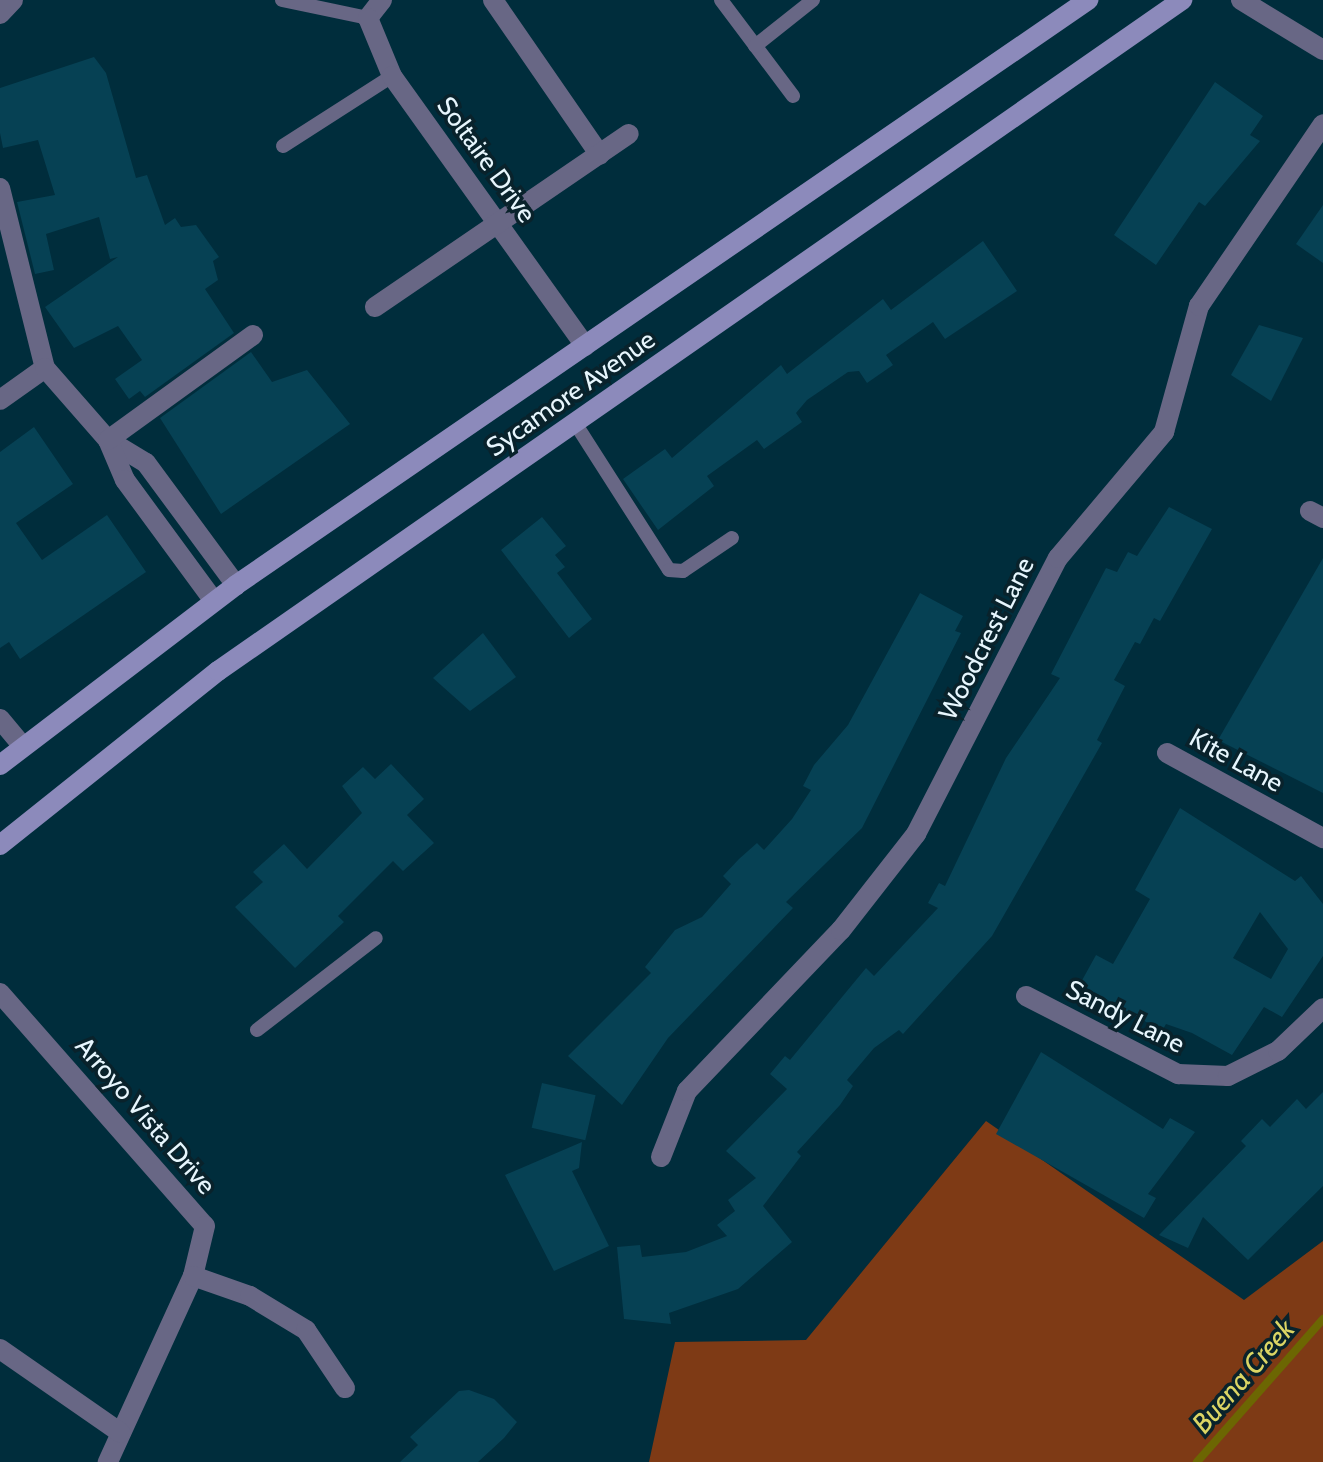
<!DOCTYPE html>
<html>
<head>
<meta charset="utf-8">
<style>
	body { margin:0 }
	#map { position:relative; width:1323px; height:1462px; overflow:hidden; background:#002d3c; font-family:Cabin,sans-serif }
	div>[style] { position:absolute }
	.forest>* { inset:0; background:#7e3a15 }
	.stream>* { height:8px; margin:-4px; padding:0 4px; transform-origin:4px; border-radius:4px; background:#6c6602 }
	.building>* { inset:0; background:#064154; transform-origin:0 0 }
	.service>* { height:14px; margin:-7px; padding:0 7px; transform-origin:7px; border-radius:7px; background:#686785 }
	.minor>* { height:20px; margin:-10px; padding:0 10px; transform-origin:10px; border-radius:10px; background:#686785 }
	.secondary>* { height:20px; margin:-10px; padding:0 10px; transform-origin:10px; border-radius:10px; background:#8c8abb }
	span { translate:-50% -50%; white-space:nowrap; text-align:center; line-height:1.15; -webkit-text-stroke:7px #09222b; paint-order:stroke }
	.street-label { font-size:26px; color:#e7f6fd }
	.water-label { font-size:28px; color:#dcd564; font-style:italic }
</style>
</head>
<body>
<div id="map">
	<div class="forest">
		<div style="clip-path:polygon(986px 1121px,1244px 1300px,1323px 1241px,1323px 1462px,649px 1462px,675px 1342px,806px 1340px)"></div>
	</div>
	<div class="stream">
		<div style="left:1197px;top:1462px;width:191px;rotate:-48.6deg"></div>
	</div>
	<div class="building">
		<div style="clip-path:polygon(94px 57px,106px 73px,136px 178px,147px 175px,165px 225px,175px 218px,181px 227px,196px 225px,219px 257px,213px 261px,218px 280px,205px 289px,234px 333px,145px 397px,140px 391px,129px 399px,115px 379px,142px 360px,118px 326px,74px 348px,45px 307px,118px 257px,110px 259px,99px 217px,46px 234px,54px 270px,35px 274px,17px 202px,55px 195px,38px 140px,3px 148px,0 133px,0 88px)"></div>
		<div style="clip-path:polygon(1215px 82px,1263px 116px,1250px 135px,1260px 141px,1205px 206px,1199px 202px,1156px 265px,1114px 235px)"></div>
		<div style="clip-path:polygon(1323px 205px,1323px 263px,1296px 244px)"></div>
		<div style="clip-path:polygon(983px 241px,1017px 291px,945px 339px,933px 322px,886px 355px,893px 365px,867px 383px,859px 371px,848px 372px,807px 400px,796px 413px,802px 422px,764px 449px,757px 440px,707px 476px,714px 486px,658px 530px,623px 479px,665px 449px,672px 458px,781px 365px,787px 374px,883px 299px,891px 310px)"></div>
		<div style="clip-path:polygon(1259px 325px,1303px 338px,1271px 401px,1231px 375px)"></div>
		<div style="clip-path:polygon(251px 352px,272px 382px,307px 370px,350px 424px,221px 514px,160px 418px)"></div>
		<div style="clip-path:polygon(34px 427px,73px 484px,16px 523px,42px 560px,107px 515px,146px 572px,20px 659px,9px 642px,0 648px,0 452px)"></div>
		<div style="clip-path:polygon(1169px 507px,1212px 529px,1160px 621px,1154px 618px,1140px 644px,1135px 642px,1114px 680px,1125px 686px,1097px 740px,1102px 743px,992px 936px,903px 1034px,899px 1030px,874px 1048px,847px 1080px,853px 1086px,840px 1105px,797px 1152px,801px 1156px,763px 1206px,792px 1242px,738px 1289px,669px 1313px,671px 1324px,624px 1319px,617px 1247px,640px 1245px,642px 1257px,686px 1252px,727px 1236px,717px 1225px,735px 1211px,728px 1200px,756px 1178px,726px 1151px,787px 1089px,770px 1074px,785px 1056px,790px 1060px,866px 968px,874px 976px,938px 908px,928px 903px,939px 883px,945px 886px,1006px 758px,1060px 678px,1051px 674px,1106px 568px,1117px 572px,1128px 552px,1137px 556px)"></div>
		<div style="clip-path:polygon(542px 517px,566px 546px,555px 555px,565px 567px,557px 573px,592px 619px,569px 638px,501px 550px)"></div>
		<div style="clip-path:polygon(1323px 558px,1323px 793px,1218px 740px)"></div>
		<div style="clip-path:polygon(920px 593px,963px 616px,955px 631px,961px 633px,862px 828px,786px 902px,793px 908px,668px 1038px,622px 1105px,568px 1056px,651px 973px,645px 967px,675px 930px,702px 917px,731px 884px,723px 876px,739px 859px,757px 843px,764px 850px,792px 819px,811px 790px,803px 786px,814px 765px,848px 725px)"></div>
		<div style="clip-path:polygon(483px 633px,516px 677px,470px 711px,433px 678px)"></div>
		<div style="clip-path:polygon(391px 764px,424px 799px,407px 815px,434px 843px,403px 871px,393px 861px,338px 916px,344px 922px,295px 968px,235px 907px,263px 882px,253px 872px,284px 844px,307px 869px,362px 813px,342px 786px,363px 767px,375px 779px)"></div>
		<div style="clip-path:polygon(evenodd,1180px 808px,1295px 881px,1301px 876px,1323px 904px,1323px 956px,1282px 1017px,1264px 1007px,1232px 1055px,1192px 1033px,1166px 1024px,1162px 1031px,1080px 984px,1096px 955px,1113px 964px,1150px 899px,1135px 890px,1180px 808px,1260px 912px,1288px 949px,1271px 979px,1233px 958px,1260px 912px)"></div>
		<div style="clip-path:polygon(1041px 1052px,1163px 1129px,1170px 1118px,1195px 1132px,1148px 1194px,1156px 1198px,1144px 1218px,996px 1134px)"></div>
		<div style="left:542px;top:1083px;width:55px;height:46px;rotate:13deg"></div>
		<div style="clip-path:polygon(1323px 1092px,1323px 1186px,1248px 1260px,1203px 1217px,1188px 1248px,1159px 1235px,1246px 1146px,1241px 1141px,1262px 1119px,1270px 1127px,1297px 1099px,1306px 1109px)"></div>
		<div style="clip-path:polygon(582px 1142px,579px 1168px,572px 1171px,609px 1246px,554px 1271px,505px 1175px)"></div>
		<div style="clip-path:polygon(469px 1390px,494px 1399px,517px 1422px,504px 1438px,478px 1462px,400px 1462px,418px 1445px,410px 1437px,459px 1391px)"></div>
	</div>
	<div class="service">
		<div style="left:282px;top:0;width:88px;rotate:11.8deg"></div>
		<div style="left:721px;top:0;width:120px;rotate:53.1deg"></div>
		<div style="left:755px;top:46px;width:74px;rotate:-38.4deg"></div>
		<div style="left:283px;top:146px;width:130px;rotate:-32.7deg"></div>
		<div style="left:575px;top:423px;width:174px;rotate:57.4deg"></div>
		<div style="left:669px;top:570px;width:14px;rotate:4deg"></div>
		<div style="left:683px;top:571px;width:59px;rotate:-34deg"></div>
		<div style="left:257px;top:1030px;width:150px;rotate:-37.7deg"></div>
	</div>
	<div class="minor">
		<div style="left:382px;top:0;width:23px;rotate:128deg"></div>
		<div style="left:368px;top:18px;width:63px;rotate:67.5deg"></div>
		<div style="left:392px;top:76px;width:332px;rotate:54.4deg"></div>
		<div style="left:493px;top:0;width:188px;rotate:55.4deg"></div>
		<div style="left:1241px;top:0;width:96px;rotate:31.4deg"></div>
		<div style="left:0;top:14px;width:19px;rotate:-47deg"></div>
		<div style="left:0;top:188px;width:186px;rotate:76deg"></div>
		<div style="left:45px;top:368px;width:55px;rotate:144.6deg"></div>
		<div style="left:375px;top:307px;width:307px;rotate:-34.3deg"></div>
		<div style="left:45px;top:368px;width:96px;rotate:48.8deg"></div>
		<div style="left:108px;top:440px;width:44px;rotate:31.2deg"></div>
		<div style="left:146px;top:463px;width:152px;rotate:53.6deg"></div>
		<div style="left:108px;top:440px;width:43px;rotate:67deg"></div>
		<div style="left:125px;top:480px;width:150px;rotate:53.7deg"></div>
		<div style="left:108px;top:440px;width:179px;rotate:-35.9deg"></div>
		<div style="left:1310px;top:511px;width:15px;rotate:28deg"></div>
		<div style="left:0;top:719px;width:35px;rotate:50deg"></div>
		<div style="left:1167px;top:753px;width:178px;rotate:28.6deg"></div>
		<div style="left:0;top:993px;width:310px;rotate:48.7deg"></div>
		<div style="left:205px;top:1226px;width:51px;rotate:103.5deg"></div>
		<div style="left:193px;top:1276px;width:205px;rotate:114.6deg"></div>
		<div style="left:1026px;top:996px;width:171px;rotate:27.2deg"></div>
		<div style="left:1178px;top:1074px;width:50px;rotate:2.3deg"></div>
		<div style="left:1228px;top:1076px;width:56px;rotate:-26.6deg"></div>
		<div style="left:1278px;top:1051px;width:62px;rotate:-43.7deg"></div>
		<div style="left:661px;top:1157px;width:71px;rotate:-68.5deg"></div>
		<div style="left:687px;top:1091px;width:223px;rotate:-46.3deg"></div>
		<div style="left:841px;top:930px;width:122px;rotate:-52deg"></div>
		<div style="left:916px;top:834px;width:310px;rotate:-62.8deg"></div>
		<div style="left:1058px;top:558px;width:165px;rotate:-49.9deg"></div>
		<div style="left:1164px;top:432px;width:131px;rotate:-74.5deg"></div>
		<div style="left:1199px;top:306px;width:220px;rotate:-55.7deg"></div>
		<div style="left:193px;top:1276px;width:60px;rotate:19.3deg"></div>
		<div style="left:250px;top:1296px;width:66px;rotate:31.3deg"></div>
		<div style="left:306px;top:1330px;width:70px;rotate:56.1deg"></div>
		<div style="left:0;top:1349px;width:147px;rotate:34.8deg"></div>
	</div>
	<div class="secondary">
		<div style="left:0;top:765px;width:297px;rotate:-37.3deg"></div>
		<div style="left:236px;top:585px;width:1034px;rotate:-34.47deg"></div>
		<div style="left:0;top:845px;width:279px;rotate:-38.6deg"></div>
		<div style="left:218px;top:671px;width:1175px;rotate:-34.84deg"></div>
	</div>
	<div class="street-label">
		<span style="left:486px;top:160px;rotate:54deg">Soltaire Drive</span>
		<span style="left:571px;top:394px;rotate:-35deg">Sycamore Avenue</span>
		<span style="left:987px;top:639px;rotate:-63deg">Woodcrest Lane</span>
		<span style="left:1236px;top:761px;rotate:29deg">Kite Lane</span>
		<span style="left:1125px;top:1017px;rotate:27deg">Sandy Lane</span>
		<span style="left:145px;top:1116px;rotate:49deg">Arroyo Vista Drive</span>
	</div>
	<div class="water-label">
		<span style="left:1243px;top:1376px;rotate:-49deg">Buena Creek</span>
	</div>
</div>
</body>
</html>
